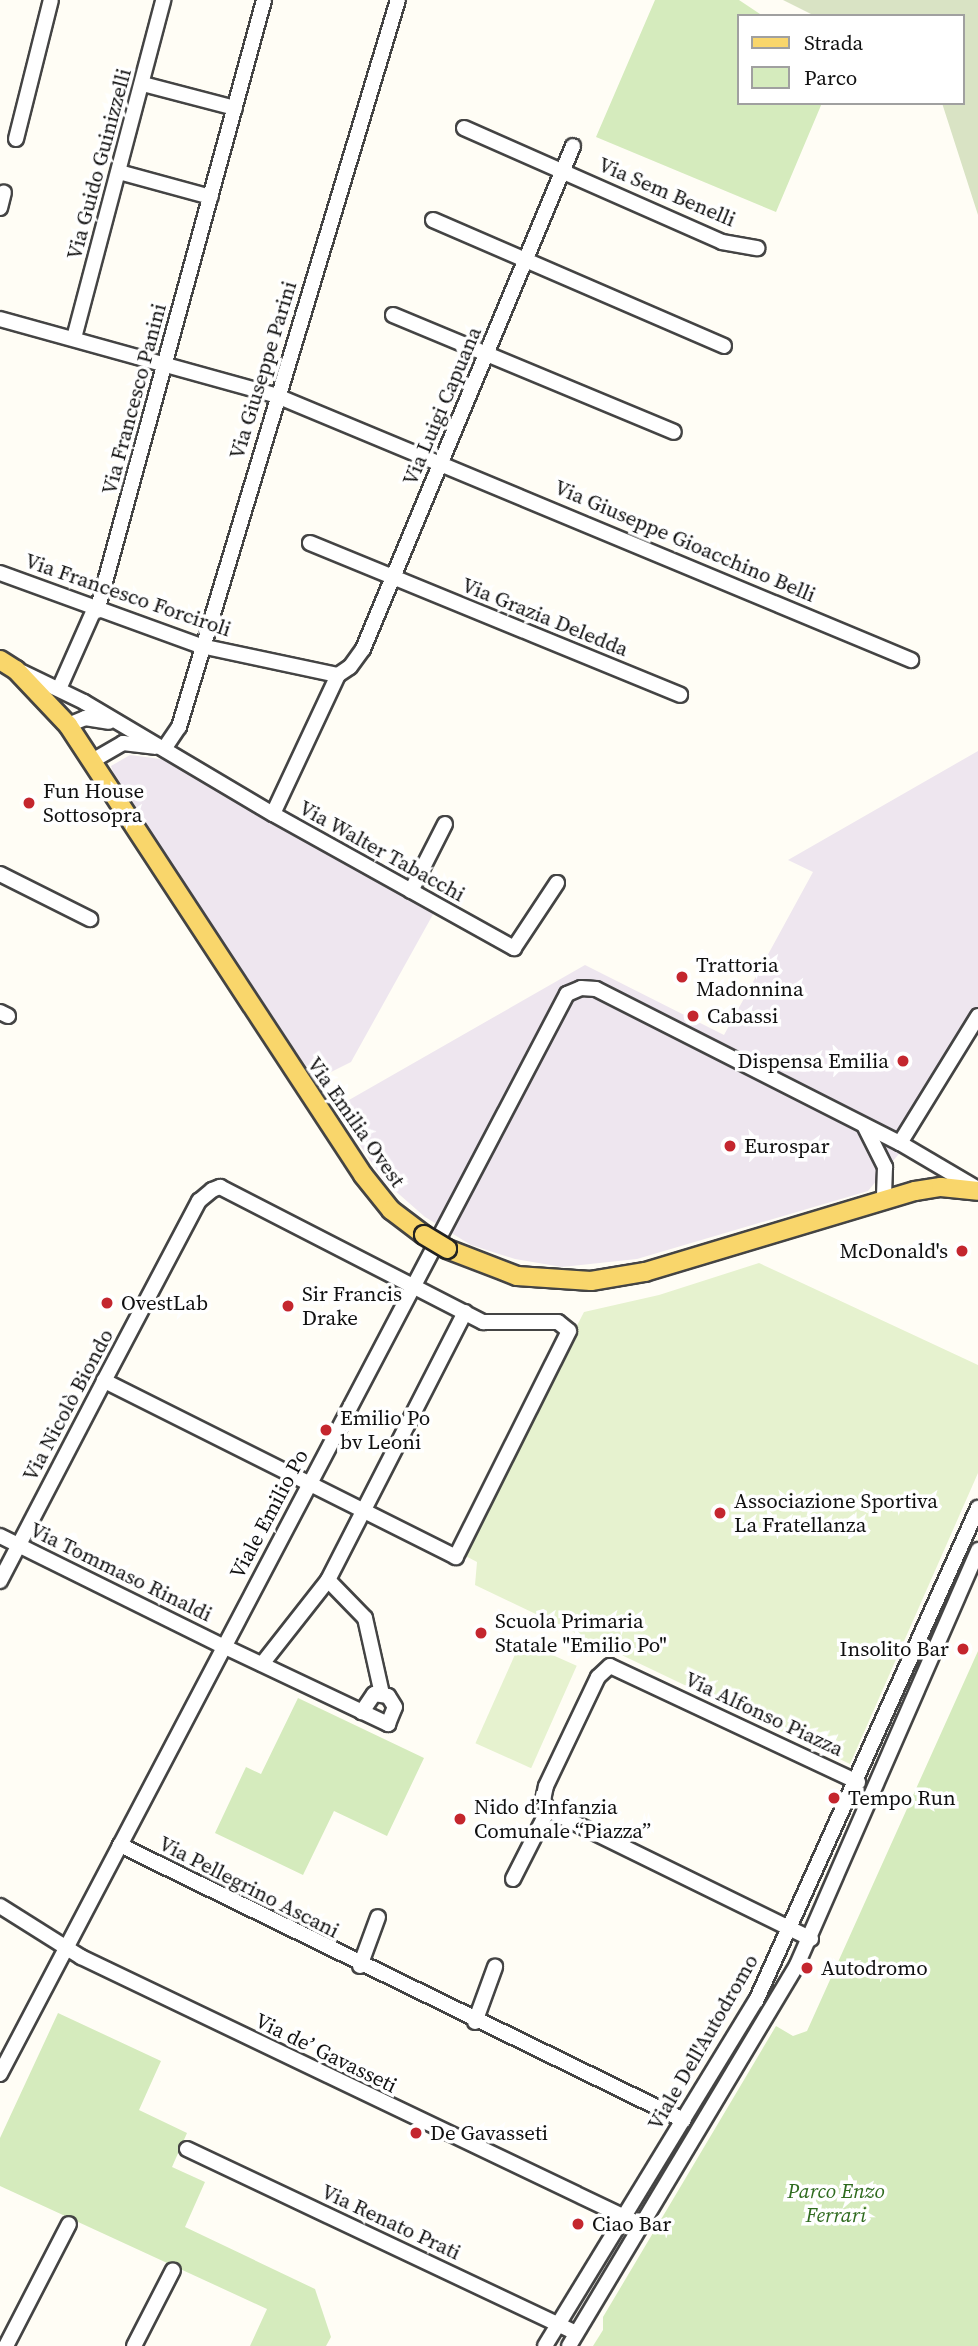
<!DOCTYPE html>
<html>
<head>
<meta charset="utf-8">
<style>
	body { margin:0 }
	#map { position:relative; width:978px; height:2346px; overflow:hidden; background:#fffdf5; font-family:"Source Serif 4",serif }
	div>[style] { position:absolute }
	.industrial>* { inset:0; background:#eee6ef }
	.green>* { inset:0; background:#d5ebbd }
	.cemetery>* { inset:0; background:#d9e3c4 }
	.pitch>* { inset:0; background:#e6f2cf; transform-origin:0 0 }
	.roads { filter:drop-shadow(2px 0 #444) drop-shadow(-2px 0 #444) drop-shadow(0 2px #444) drop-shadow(0 -2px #444) }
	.minor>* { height:14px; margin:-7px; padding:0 7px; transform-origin:7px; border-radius:7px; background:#fff }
	.major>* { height:18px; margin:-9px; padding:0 9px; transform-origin:9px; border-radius:9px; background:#f9d66b }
	.bridges { filter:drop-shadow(2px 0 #222) drop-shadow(-2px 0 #222) drop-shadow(0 2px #222) drop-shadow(0 -2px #222) }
	.major-bridge>* { height:18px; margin:-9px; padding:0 9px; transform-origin:9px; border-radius:9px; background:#f9d66b }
	.dots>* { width:19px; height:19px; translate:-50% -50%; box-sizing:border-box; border:4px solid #fff; border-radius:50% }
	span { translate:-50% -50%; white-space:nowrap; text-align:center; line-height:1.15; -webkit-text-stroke:7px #fff; paint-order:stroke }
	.street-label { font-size:21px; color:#111 }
	.poi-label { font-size:21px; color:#111 }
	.left { translate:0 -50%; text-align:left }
	.right { translate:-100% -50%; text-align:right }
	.park-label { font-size:21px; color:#2f6b1f; font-style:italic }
	.legend { position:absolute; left:737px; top:14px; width:228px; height:91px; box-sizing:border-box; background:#fff; border:2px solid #a0a0a0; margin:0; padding:9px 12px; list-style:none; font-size:21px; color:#111 }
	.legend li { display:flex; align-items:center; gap:14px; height:35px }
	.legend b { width:35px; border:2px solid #a0a0a0 }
</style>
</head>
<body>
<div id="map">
	<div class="industrial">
		<div style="clip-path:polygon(978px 751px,978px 1033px,912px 1138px,868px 1191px,637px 1259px,562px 1267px,515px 1259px,471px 1245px,425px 1217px,384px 1181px,335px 1108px,585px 965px,724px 1035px,813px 872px,788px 860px)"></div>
		<div style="clip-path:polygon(130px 755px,168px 760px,436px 909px,351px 1062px,315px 1080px,115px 777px,111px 766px)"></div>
	</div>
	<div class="green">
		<div style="clip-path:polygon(655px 0,739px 0,763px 16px,738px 16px,738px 103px,822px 103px,776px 212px,596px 137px)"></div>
		<div style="clip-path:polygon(978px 1651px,978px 2346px,593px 2346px,603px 2330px,603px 2317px,776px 2026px,793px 2036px,807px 2031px)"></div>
		<div style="clip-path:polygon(298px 1698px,424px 1758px,387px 1836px,334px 1811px,303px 1875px,215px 1833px,246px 1767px,261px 1774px)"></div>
		<div style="clip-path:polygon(58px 2013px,161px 2061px,139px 2110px,187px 2133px,172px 2167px,205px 2182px,185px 2227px,315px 2289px,331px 2337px,326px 2346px,250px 2346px,267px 2309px,0 2186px,0 2138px)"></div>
	</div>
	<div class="cemetery">
		<div style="clip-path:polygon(783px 0,978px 0,978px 215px,942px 103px,962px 103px,962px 16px,815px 16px)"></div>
	</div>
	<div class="pitch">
		<div style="clip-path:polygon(759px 1263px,978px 1365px,978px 1473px,850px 1764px,475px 1585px,477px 1562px,460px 1553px,584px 1312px,659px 1295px)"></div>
		<div style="left:521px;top:1641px;width:61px;height:112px;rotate:24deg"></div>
	</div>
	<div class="roads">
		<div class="minor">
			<div style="left:143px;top:84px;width:95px;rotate:14.6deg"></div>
			<div style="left:464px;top:128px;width:282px;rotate:23.8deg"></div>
			<div style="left:722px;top:242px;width:36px;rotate:10deg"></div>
			<div style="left:16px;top:139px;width:143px;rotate:-75.9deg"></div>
			<div style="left:119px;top:172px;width:95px;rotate:15.2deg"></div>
			<div style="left:0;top:208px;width:16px;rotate:-76deg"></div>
			<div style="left:433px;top:220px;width:317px;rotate:23.4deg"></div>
			<div style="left:393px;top:315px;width:304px;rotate:22.6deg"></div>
			<div style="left:0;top:319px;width:288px;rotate:15.5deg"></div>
			<div style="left:277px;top:396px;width:687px;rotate:22.61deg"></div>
			<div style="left:74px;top:338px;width:350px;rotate:-75.2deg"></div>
			<div style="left:310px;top:543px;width:400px;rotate:22.3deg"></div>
			<div style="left:0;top:573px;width:214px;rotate:20deg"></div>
			<div style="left:201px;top:646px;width:140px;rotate:12deg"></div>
			<div style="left:338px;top:675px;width:153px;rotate:115.1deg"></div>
			<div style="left:97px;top:611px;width:633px;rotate:-74.71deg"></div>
			<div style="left:22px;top:672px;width:69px;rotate:25.8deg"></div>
			<div style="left:84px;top:702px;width:220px;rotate:30.7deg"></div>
			<div style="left:273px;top:814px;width:276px;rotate:29.1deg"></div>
			<div style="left:514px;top:948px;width:78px;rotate:-56.5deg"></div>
			<div style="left:338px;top:675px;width:14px;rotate:-34deg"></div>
			<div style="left:350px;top:667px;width:22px;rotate:-54deg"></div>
			<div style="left:363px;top:649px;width:545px;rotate:-67.34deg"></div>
			<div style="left:59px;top:689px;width:86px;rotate:-66.1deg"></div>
			<div style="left:68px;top:725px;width:18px;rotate:-22deg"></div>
			<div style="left:85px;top:718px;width:24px;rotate:9deg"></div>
			<div style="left:164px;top:749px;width:27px;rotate:-56deg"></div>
			<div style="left:179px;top:727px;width:759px;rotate:-73.24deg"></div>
			<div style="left:92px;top:761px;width:36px;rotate:-30deg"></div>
			<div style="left:123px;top:743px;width:32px;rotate:7deg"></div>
			<div style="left:0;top:874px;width:101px;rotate:26.6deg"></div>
			<div style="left:411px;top:891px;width:75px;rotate:-63.1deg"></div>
			<div style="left:0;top:1012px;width:9px;rotate:27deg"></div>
			<div style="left:865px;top:1127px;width:45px;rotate:63.4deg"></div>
			<div style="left:885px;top:1167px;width:33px;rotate:92deg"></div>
			<div style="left:900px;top:1143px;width:149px;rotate:-58.4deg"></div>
			<div style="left:0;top:1536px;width:249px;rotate:26.3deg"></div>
			<div style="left:223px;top:1646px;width:183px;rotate:25.3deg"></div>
			<div style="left:388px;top:1724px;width:18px;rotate:-68deg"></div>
			<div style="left:395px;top:1707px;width:13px;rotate:-122deg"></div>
			<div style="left:388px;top:1696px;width:14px;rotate:-172deg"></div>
			<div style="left:374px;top:1694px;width:22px;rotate:124deg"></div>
			<div style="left:328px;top:1580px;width:53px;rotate:45.8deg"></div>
			<div style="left:365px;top:1618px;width:78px;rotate:77.4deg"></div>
			<div style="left:0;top:1581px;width:225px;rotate:-62.5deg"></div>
			<div style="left:104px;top:1381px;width:204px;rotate:-62.2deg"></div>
			<div style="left:199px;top:1201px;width:17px;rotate:-40deg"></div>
			<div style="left:212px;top:1190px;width:9px;rotate:-21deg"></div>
			<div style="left:220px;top:1187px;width:296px;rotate:27.2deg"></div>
			<div style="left:483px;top:1322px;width:75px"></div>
			<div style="left:558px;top:1322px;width:14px;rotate:39deg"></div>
			<div style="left:569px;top:1331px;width:253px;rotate:116.6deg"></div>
			<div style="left:456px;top:1557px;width:394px;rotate:-153.4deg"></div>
			<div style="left:262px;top:1664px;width:107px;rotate:-51.8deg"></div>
			<div style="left:328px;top:1580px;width:301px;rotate:-62.9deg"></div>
			<div style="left:548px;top:1810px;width:11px;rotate:-117deg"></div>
			<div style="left:543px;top:1800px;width:14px;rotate:-78deg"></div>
			<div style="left:546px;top:1786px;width:121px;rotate:-64.5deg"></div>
			<div style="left:598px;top:1677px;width:16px;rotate:-43deg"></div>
			<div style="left:610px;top:1666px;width:274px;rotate:25.1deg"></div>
			<div style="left:120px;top:1845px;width:627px;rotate:26.03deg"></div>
			<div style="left:513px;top:1879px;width:77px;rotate:-63.1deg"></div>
			<div style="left:548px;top:1810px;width:293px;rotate:26.1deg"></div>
			<div style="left:0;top:1906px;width:96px;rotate:32.2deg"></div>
			<div style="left:81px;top:1957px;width:612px;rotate:25.56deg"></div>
			<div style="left:360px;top:1966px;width:52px;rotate:-69.8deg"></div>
			<div style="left:475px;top:2022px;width:59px;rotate:-70deg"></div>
			<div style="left:0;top:2074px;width:1220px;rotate:-62.3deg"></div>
			<div style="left:567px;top:994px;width:15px;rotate:-23deg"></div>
			<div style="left:581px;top:988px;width:15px;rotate:4deg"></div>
			<div style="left:596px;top:989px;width:341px;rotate:26.9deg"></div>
			<div style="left:900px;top:1143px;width:91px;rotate:30.5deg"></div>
			<div style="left:187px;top:2149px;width:430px;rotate:25.3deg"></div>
			<div style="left:6px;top:2346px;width:137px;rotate:-62.7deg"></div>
			<div style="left:134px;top:2346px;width:85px;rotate:-62.8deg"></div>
			<div style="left:545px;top:2346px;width:404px;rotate:-58.6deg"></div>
			<div style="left:756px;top:2001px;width:541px;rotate:-65.76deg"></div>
			<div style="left:569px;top:2346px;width:444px;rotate:-59.1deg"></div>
			<div style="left:797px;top:1965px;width:453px;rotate:-66.4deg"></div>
		</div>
		<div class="major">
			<div style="left:0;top:660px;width:19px;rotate:32deg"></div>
			<div style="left:16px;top:670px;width:76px;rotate:46.6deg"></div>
			<div style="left:68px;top:725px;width:538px;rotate:56.75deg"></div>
			<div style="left:363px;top:1175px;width:45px;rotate:51.3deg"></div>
			<div style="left:391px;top:1210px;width:41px;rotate:37.1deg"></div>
			<div style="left:447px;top:1249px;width:75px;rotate:21.1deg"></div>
			<div style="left:517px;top:1276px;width:74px;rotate:3.9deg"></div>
			<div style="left:591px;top:1281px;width:55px;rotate:-9.5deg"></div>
			<div style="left:645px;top:1272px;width:282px;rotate:-16.7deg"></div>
			<div style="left:915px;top:1191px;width:26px;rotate:-9deg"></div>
			<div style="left:941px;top:1187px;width:37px;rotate:6deg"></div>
		</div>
	</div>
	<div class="bridges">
		<div class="major-bridge">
			<div style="left:424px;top:1235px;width:27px;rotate:31deg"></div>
		</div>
	</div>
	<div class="dots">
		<div style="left:29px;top:803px;background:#c4262e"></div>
		<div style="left:682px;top:977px;background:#c4262e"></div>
		<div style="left:693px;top:1016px;background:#c4262e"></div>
		<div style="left:903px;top:1061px;background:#c4262e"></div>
		<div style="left:730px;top:1146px;background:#c4262e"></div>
		<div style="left:962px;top:1251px;background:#c4262e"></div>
		<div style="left:107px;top:1303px;background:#c4262e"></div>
		<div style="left:288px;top:1306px;background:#c4262e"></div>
		<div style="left:326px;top:1430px;background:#c4262e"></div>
		<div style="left:720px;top:1513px;background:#c4262e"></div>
		<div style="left:481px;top:1633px;background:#c4262e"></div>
		<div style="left:963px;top:1649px;background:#c4262e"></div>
		<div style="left:834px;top:1798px;background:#c4262e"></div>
		<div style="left:460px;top:1819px;background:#c4262e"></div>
		<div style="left:807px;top:1968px;background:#c4262e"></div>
		<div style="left:416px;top:2133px;background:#c4262e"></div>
		<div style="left:578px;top:2224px;background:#c4262e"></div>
	</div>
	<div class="street-label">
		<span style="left:99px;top:164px;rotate:-75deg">Via Guido Guinizzelli</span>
		<span style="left:667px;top:192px;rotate:23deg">Via Sem Benelli</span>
		<span style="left:263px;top:370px;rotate:-73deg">Via Giuseppe Parini</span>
		<span style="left:134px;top:399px;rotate:-75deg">Via Francesco Panini</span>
		<span style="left:442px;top:406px;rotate:-67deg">Via Luigi Capuana</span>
		<span style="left:685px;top:541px;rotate:23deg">Via Giuseppe Gioacchino Belli</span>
		<span style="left:128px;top:595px;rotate:19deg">Via Francesco Forciroli</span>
		<span style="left:545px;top:617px;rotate:22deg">Via Grazia Deledda</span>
		<span style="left:382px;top:851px;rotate:29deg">Via Walter Tabacchi</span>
		<span style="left:356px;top:1122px;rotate:55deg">Via Emilia Ovest</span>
		<span style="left:68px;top:1405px;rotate:-62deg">Via Nicolò Biondo</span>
		<span style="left:269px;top:1514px;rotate:-62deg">Viale Emilio Po</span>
		<span style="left:121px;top:1572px;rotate:26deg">Via Tommaso Rinaldi</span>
		<span style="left:764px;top:1714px;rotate:25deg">Via Alfonso Piazza</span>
		<span style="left:249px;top:1887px;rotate:27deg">Via Pellegrino Ascani</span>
		<span style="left:703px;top:2042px;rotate:-60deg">Viale Dell'Autodromo</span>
		<span style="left:326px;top:2053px;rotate:26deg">Via de’ Gavasseti</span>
		<span style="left:391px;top:2222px;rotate:25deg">Via Renato Prati</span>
	</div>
	<div class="poi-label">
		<span class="left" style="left:43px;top:803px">Fun House<br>Sottosopra</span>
		<span class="left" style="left:696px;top:977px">Trattoria<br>Madonnina</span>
		<span class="left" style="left:707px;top:1016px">Cabassi</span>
		<span class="right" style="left:889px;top:1061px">Dispensa Emilia</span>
		<span class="left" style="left:744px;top:1146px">Eurospar</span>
		<span class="right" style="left:948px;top:1251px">McDonald's</span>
		<span class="left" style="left:302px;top:1306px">Sir Francis<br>Drake</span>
		<span class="left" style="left:121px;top:1303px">OvestLab</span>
		<span class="left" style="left:340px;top:1430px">Emilio Po<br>bv Leoni</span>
		<span class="left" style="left:734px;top:1513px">Associazione Sportiva<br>La Fratellanza</span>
		<span class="left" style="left:495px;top:1633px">Scuola Primaria<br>Statale "Emilio Po"</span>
		<span class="right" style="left:949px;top:1649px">Insolito Bar</span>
		<span class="left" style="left:848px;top:1798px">Tempo Run</span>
		<span class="left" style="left:474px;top:1819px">Nido d’Infanzia<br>Comunale “Piazza”</span>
		<span class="left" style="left:821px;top:1968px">Autodromo</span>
		<span class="left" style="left:430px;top:2133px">De Gavasseti</span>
		<span class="left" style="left:592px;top:2224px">Ciao Bar</span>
	</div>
	<div class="park-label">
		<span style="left:836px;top:2203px">Parco Enzo<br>Ferrari</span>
	</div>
	<ul class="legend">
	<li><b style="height:9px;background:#f9d66b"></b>Strada</li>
	<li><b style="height:19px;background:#d5ebbd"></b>Parco</li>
	</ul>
</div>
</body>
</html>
